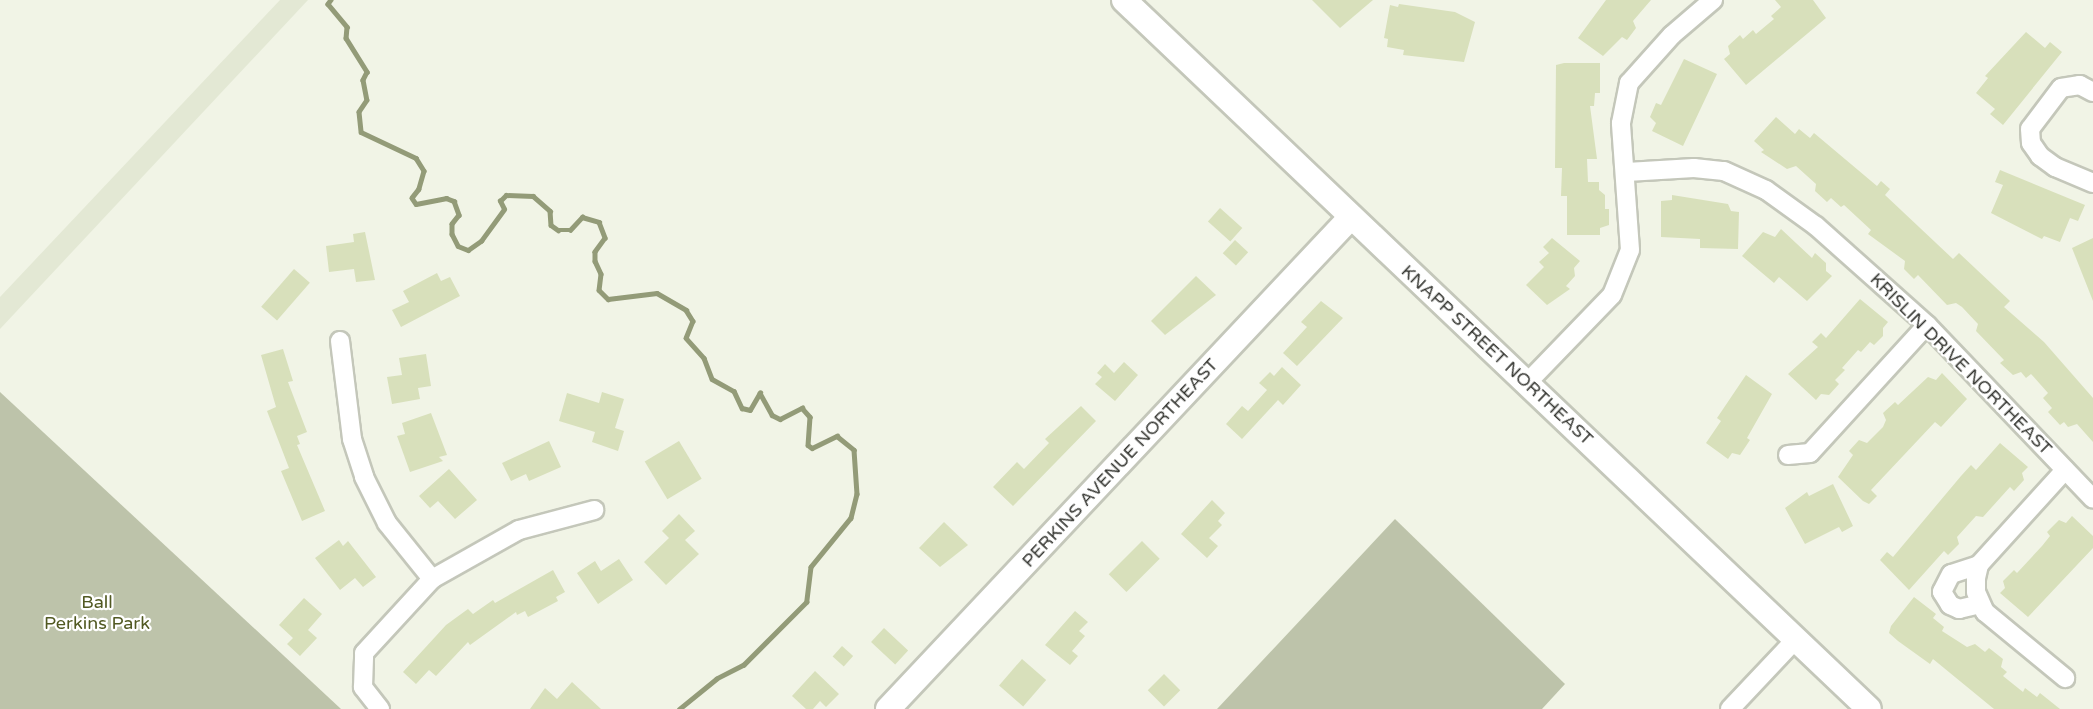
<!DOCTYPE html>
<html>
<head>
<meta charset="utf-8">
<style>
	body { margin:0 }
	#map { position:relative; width:2093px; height:709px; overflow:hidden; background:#f1f4e6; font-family:"Varela Round",sans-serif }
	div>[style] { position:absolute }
	.built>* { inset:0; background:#e3e8d4 }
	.green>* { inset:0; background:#bdc3aa }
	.stream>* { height:4.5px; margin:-2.25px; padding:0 2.25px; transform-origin:2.25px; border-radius:2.25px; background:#939b78 }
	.building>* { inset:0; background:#d8e0bb; transform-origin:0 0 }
	.roads { filter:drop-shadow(2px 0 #c4c7ba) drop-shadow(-2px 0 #c4c7ba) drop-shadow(0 2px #c4c7ba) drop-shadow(0 -2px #c4c7ba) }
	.street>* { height:18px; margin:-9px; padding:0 9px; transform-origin:9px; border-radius:9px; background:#fff }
	.secondary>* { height:24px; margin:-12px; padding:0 12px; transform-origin:12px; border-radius:12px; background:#fff }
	span { translate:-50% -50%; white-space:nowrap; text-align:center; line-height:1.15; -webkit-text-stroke:4.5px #fff; paint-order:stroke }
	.street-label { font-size:18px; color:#32332e }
	.park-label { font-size:18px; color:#515922 }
</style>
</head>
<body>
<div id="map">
	<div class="built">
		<div style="clip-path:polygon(280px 0,308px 0,0 329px,0 297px)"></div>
	</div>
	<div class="green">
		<div style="clip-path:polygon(0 392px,341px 709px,0 709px)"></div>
		<div style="clip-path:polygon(1395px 519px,1565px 684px,1542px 709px,1217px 709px)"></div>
	</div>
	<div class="stream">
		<div style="left:331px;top:0;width:5px;rotate:127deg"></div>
		<div style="left:328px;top:4px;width:30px;rotate:50deg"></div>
		<div style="left:347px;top:27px;width:11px;rotate:95deg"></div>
		<div style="left:346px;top:38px;width:40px;rotate:58deg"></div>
		<div style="left:367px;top:72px;width:9px;rotate:117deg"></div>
		<div style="left:363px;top:80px;width:20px;rotate:79deg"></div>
		<div style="left:367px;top:100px;width:14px;rotate:124deg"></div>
		<div style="left:359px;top:112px;width:20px;rotate:84deg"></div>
		<div style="left:361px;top:132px;width:61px;rotate:25.3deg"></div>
		<div style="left:416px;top:158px;width:15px;rotate:58deg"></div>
		<div style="left:424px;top:171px;width:19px;rotate:106deg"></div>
		<div style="left:419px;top:189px;width:11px;rotate:128deg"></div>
		<div style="left:412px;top:198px;width:7px;rotate:56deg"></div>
		<div style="left:416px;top:204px;width:31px;rotate:-11deg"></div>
		<div style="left:446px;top:198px;width:9px;rotate:21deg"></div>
		<div style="left:454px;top:201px;width:15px;rotate:70deg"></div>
		<div style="left:459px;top:215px;width:11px;rotate:128deg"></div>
		<div style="left:452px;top:224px;width:10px;rotate:90deg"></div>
		<div style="left:452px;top:234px;width:13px;rotate:63deg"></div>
		<div style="left:458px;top:246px;width:11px;rotate:22deg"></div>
		<div style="left:468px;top:250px;width:16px;rotate:-35deg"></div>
		<div style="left:481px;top:241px;width:39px;rotate:-54deg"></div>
		<div style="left:504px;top:209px;width:9px;rotate:-117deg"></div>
		<div style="left:500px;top:201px;width:8px;rotate:-45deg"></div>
		<div style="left:506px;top:195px;width:27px;rotate:2deg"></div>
		<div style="left:533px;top:196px;width:23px;rotate:41deg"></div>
		<div style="left:550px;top:211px;width:14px;rotate:86deg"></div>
		<div style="left:551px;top:225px;width:9px;rotate:36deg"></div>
		<div style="left:558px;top:230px;width:12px"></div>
		<div style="left:570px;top:230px;width:18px;rotate:-47deg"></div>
		<div style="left:582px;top:217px;width:18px;rotate:16deg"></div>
		<div style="left:599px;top:222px;width:17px;rotate:69deg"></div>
		<div style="left:605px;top:238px;width:17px;rotate:126deg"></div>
		<div style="left:595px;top:252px;width:9px;rotate:90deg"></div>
		<div style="left:595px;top:261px;width:14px;rotate:65deg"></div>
		<div style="left:601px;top:274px;width:16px;rotate:97deg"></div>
		<div style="left:599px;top:290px;width:13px;rotate:45deg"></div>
		<div style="left:608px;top:299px;width:49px;rotate:-7deg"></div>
		<div style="left:657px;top:293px;width:34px;rotate:30deg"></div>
		<div style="left:686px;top:310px;width:13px;rotate:58deg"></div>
		<div style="left:693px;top:321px;width:18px;rotate:112deg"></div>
		<div style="left:686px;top:338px;width:27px;rotate:48deg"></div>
		<div style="left:704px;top:358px;width:22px;rotate:69deg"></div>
		<div style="left:712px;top:379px;width:25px;rotate:29deg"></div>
		<div style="left:734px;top:391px;width:19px;rotate:65deg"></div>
		<div style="left:742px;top:408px;width:8px;rotate:14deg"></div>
		<div style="left:750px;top:410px;width:20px;rotate:-60deg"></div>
		<div style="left:760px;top:393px;width:25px;rotate:61deg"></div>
		<div style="left:772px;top:415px;width:9px;rotate:27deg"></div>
		<div style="left:780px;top:419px;width:25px;rotate:-27deg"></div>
		<div style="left:802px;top:408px;width:12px;rotate:48deg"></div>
		<div style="left:810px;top:417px;width:28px;rotate:94deg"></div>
		<div style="left:808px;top:445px;width:5px;rotate:37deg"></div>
		<div style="left:812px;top:448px;width:28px;rotate:-26deg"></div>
		<div style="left:837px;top:436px;width:22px;rotate:39deg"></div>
		<div style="left:854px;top:450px;width:44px;rotate:86.1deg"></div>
		<div style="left:857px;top:494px;width:25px;rotate:104deg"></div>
		<div style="left:851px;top:518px;width:63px;rotate:129.2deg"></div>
		<div style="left:811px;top:567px;width:35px;rotate:97deg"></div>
		<div style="left:807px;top:602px;width:89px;rotate:135deg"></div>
		<div style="left:744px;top:665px;width:30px;rotate:153deg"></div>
		<div style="left:717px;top:679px;width:48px;rotate:141deg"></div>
	</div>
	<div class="building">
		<div style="clip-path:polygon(1312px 0,1373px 0,1340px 28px)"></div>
		<div style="clip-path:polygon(1606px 0,1651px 0,1633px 21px,1636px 28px,1627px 40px,1622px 37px,1603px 56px,1578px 38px)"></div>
		<div style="clip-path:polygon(1775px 0,1813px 0,1826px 18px,1746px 85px,1724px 59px,1730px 54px,1728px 46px,1740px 35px,1743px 39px,1753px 30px,1756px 34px,1774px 19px,1771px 16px,1781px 7px)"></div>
		<div style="clip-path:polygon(1399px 4px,1455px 12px,1475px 22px,1464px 62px,1403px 55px,1404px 50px,1387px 47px,1388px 39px,1384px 38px,1390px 5px,1398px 7px)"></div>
		<div style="clip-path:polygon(2026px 32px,2045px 48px,2050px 42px,2062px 52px,2003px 125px,1990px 114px,1995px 109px,1976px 93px,1988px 78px,1985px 76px)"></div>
		<div style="clip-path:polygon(1684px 59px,1717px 74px,1683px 146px,1652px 131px,1656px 123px,1650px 117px,1656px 103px,1661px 105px)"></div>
		<div style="clip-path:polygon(1564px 63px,1600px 63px,1600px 93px,1595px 93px,1594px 106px,1590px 106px,1597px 159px,1587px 159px,1588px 182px,1599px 182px,1599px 190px,1605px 195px,1605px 209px,1609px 209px,1609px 225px,1600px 228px,1600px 235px,1567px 235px,1567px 196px,1561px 196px,1562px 168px,1555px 168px,1556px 65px)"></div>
		<div style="clip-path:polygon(1776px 117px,1795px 134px,1799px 129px,1810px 138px,1814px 133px,1877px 186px,1881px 181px,1890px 189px,1885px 195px,1953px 259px,1959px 253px,2010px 301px,2004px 307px,2044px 342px,2093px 398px,2093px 442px,2077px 424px,2068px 427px,2064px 422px,2060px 425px,2048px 412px,2052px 408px,2043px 398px,2048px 393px,2031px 374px,2026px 378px,2021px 372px,2013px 375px,2000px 363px,2004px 360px,1976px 331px,1978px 324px,1962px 307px,1956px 303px,1947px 305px,1918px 275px,1914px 279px,1904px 269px,1905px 261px,1868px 234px,1871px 230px,1844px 205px,1841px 207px,1831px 198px,1827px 202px,1815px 191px,1816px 184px,1796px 166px,1787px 169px,1761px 152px,1764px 150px,1754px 141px)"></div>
		<div style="clip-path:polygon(2000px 170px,2085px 205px,2078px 221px,2070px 218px,2060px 242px,2044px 236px,2042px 239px,1991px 213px,2003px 185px,1995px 182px)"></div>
		<div style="clip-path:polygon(1672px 195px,1728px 204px,1731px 211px,1739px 212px,1738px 249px,1700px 248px,1700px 239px,1661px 237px,1661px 201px,1672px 200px)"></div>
		<div style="left:1220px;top:208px;width:30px;height:18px;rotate:42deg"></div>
		<div style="clip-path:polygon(1781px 229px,1812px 258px,1815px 253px,1826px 263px,1826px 271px,1832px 276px,1807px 301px,1779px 277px,1774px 283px,1742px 256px,1763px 232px,1775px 237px)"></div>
		<div style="clip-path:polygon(365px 232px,375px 280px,356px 282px,354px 269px,329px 272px,326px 246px,354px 242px,353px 234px)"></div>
		<div style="clip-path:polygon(1552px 238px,1580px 261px,1574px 268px,1575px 276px,1566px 286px,1570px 289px,1547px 305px,1526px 285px,1544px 267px,1539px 262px,1549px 253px,1543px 247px)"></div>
		<div style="clip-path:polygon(2093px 238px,2093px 301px,2072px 248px)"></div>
		<div style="left:1235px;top:240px;width:18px;height:18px;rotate:43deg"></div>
		<div style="left:294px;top:269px;width:21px;height:50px;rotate:41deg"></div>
		<div style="clip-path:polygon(437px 273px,441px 281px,450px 277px,460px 296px,401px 327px,392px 310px,409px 302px,403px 291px)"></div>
		<div style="clip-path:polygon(1196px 276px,1216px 295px,1165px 335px,1151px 321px)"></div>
		<div style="clip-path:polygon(1860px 299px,1888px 322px,1883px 328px,1883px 336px,1874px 345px,1870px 342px,1861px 352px,1858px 350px,1842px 368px,1845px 370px,1835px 380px,1839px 384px,1829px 395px,1821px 394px,1816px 400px,1788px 374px,1818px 347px,1812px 342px,1821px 333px,1826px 338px)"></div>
		<div style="clip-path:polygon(1321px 301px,1343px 318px,1297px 366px,1283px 353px,1307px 327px,1301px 322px)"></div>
		<div style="clip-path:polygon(283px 349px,293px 381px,288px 382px,307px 432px,297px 436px,300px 444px,297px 445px,325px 511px,302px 521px,281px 471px,289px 468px,267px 411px,276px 407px,261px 355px)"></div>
		<div style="clip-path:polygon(426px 354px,431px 386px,418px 388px,420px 399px,392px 404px,387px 377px,402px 375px,399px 358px)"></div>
		<div style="clip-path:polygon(1124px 362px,1138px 375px,1115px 401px,1095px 384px,1102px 377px,1097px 373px,1105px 364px,1114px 373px)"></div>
		<div style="clip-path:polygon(1282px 367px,1301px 385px,1283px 405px,1278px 400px,1242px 439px,1226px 424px,1242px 406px,1248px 411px,1267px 390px,1259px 383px,1270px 372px,1274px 376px)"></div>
		<div style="clip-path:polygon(1942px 373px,1967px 399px,1941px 427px,1935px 422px,1871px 490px,1877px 496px,1869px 504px,1863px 501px,1838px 477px,1853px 455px,1849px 451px,1859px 440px,1867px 443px,1883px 427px,1886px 420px,1883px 413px,1895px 402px,1898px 405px,1928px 377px,1936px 380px)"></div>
		<div style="clip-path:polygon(1746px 375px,1772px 394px,1747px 438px,1750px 440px,1740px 455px,1732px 453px,1728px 459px,1706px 443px,1721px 421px,1717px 418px)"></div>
		<div style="clip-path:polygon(602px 392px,624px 399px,615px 428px,624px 431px,618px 451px,592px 442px,595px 432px,559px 421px,567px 393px,599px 403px)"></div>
		<div style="clip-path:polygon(1081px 406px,1096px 421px,1013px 506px,993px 487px,1017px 462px,1024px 469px,1049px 443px,1045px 439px)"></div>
		<div style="clip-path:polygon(431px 413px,447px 455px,439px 457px,443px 461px,410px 472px,397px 436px,405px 434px,402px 423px)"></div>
		<div style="clip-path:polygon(549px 441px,561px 467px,529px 481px,526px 474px,511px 481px,502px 463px)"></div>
		<div style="left:679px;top:441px;width:44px;height:40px;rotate:59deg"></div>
		<div style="clip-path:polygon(2000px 443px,2028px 467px,2022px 473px,2024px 480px,2014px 491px,2010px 487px,1983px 517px,1976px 516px,1957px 537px,1959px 544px,1948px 555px,1944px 551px,1909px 590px,1880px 560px,1887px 552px,1893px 557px,1961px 476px,1971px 465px,1976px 470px)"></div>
		<div style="clip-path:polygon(449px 469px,477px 500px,455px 519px,438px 501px,430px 508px,419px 496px)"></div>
		<div style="clip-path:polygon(1833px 484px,1853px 526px,1842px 532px,1839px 527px,1805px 544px,1785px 508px,1807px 492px,1809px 496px)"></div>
		<div style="clip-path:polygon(1212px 500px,1225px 513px,1218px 521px,1222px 525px,1209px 538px,1218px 546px,1207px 558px,1181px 534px)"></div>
		<div style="clip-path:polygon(679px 514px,695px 531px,685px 540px,699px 554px,666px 585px,644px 562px,669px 538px,662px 531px)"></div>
		<div style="clip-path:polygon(2072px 516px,2093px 536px,2093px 548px,2028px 617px,2000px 593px,2005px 588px,2003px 581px,2014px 570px,2017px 573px,2042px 546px,2050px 536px,2047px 532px,2059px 520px,2066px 523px)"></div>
		<div style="clip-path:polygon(944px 522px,968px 545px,940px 567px,919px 548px)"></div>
		<div style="clip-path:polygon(339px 540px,343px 546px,348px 541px,376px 577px,363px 587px,355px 578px,340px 590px,315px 558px)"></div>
		<div style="left:1142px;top:541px;width:25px;height:47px;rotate:45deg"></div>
		<div style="clip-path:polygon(619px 559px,633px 580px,598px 604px,577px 573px,595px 561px,601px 571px)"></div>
		<div style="clip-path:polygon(553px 570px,565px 592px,556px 597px,558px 601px,528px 617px,525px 611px,517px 615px,516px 612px,470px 645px,468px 642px,436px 676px,429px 670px,416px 684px,403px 672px,446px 625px,468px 609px,473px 614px,493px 600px,495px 603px)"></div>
		<div style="clip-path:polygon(1914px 597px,1936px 614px,1933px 618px,1944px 627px,1942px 631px,1967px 647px,1975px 644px,1985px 652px,1989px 648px,2003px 659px,2001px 667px,2007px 672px,2003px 676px,2023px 692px,2025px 688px,2037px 697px,2040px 693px,2060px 709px,1994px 709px,1933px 659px,1930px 664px,1898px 641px,1889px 633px,1891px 626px)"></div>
		<div style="clip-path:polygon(304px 598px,322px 614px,308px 630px,317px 638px,300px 656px,287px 644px,293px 638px,279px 625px)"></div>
		<div style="clip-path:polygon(1075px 611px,1088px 622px,1079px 631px,1085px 636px,1072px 651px,1078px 656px,1070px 665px,1045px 645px)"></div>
		<div style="left:884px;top:628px;width:33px;height:19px;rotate:43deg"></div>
		<div style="left:842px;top:646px;width:15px;height:14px;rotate:42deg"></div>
		<div style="left:1022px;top:659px;width:32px;height:35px;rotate:41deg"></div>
		<div style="clip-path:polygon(815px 671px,839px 694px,826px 707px,820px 701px,813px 709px,806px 709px,792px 696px)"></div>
		<div style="left:1164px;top:674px;width:23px;height:23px;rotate:45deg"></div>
		<div style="clip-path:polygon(572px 682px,601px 709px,530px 709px,545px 688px,557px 699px)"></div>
	</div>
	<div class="roads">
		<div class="street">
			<div style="left:2093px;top:92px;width:15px;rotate:-152deg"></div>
			<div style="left:2080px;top:85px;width:19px;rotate:171deg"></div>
			<div style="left:2061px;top:88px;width:51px;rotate:127.1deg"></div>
			<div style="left:2030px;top:129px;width:14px;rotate:86deg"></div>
			<div style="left:2031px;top:143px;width:16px;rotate:55deg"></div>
			<div style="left:2040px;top:156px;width:19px;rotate:36deg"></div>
			<div style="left:2055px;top:167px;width:41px;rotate:22.8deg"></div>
			<div style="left:1627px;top:172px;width:67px;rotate:-3.4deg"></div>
			<div style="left:1694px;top:168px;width:30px;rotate:6deg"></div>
			<div style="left:1724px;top:171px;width:46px;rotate:24.3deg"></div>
			<div style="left:1766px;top:190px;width:62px;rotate:35.8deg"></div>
			<div style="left:1816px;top:226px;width:149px;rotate:41.7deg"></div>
			<div style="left:1927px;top:325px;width:240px;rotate:46.3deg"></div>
			<div style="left:340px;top:341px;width:99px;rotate:83deg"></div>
			<div style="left:352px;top:439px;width:40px;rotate:72deg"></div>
			<div style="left:364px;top:477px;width:51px;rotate:63.4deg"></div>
			<div style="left:387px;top:523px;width:72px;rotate:51.2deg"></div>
			<div style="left:1527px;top:383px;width:122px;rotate:-46deg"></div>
			<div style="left:1612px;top:295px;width:48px;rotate:-68.2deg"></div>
			<div style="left:1630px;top:250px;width:127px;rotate:-94.1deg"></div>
			<div style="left:1621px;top:123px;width:41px;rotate:-78.7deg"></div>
			<div style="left:1629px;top:83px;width:64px;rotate:-48.1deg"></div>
			<div style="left:1672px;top:35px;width:54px;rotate:-40.5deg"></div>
			<div style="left:1788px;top:455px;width:22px;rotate:-5deg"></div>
			<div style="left:1810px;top:453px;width:173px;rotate:-47.6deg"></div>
			<div style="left:2065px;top:470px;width:128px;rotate:132.2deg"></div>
			<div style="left:1979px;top:565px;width:13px;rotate:103deg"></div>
			<div style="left:1976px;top:578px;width:14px;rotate:90deg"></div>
			<div style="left:1976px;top:592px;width:22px;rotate:66deg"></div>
			<div style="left:1985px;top:612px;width:104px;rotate:39.5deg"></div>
			<div style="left:1979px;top:565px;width:29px;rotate:162deg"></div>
			<div style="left:1951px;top:574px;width:20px;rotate:117deg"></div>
			<div style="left:1942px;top:592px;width:15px;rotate:58deg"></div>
			<div style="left:1950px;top:605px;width:10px;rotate:24deg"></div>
			<div style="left:1959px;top:609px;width:22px;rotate:-13deg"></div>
			<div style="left:380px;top:709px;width:28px;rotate:-128deg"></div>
			<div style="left:363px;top:687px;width:34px;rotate:-88deg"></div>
			<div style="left:364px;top:653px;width:100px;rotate:-47.4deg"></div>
			<div style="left:432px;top:579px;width:100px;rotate:-29.4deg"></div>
			<div style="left:519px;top:530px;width:78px;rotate:-14.9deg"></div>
			<div style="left:1730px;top:709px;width:96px;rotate:-46.7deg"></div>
		</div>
		<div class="secondary">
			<div style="left:1124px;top:0;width:1028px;rotate:43.58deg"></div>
			<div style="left:888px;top:709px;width:676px;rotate:-46.74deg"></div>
		</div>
	</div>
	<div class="street-label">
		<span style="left:1497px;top:355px;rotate:43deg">KNAPP STREET NORTHEAST</span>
		<span style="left:1961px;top:364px;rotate:45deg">KRISLIN DRIVE NORTHEAST</span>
		<span style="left:1120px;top:463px;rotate:-47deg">PERKINS AVENUE NORTHEAST</span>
	</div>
	<div class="park-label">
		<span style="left:97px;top:613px">Ball<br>Perkins Park</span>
	</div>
</div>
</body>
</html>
